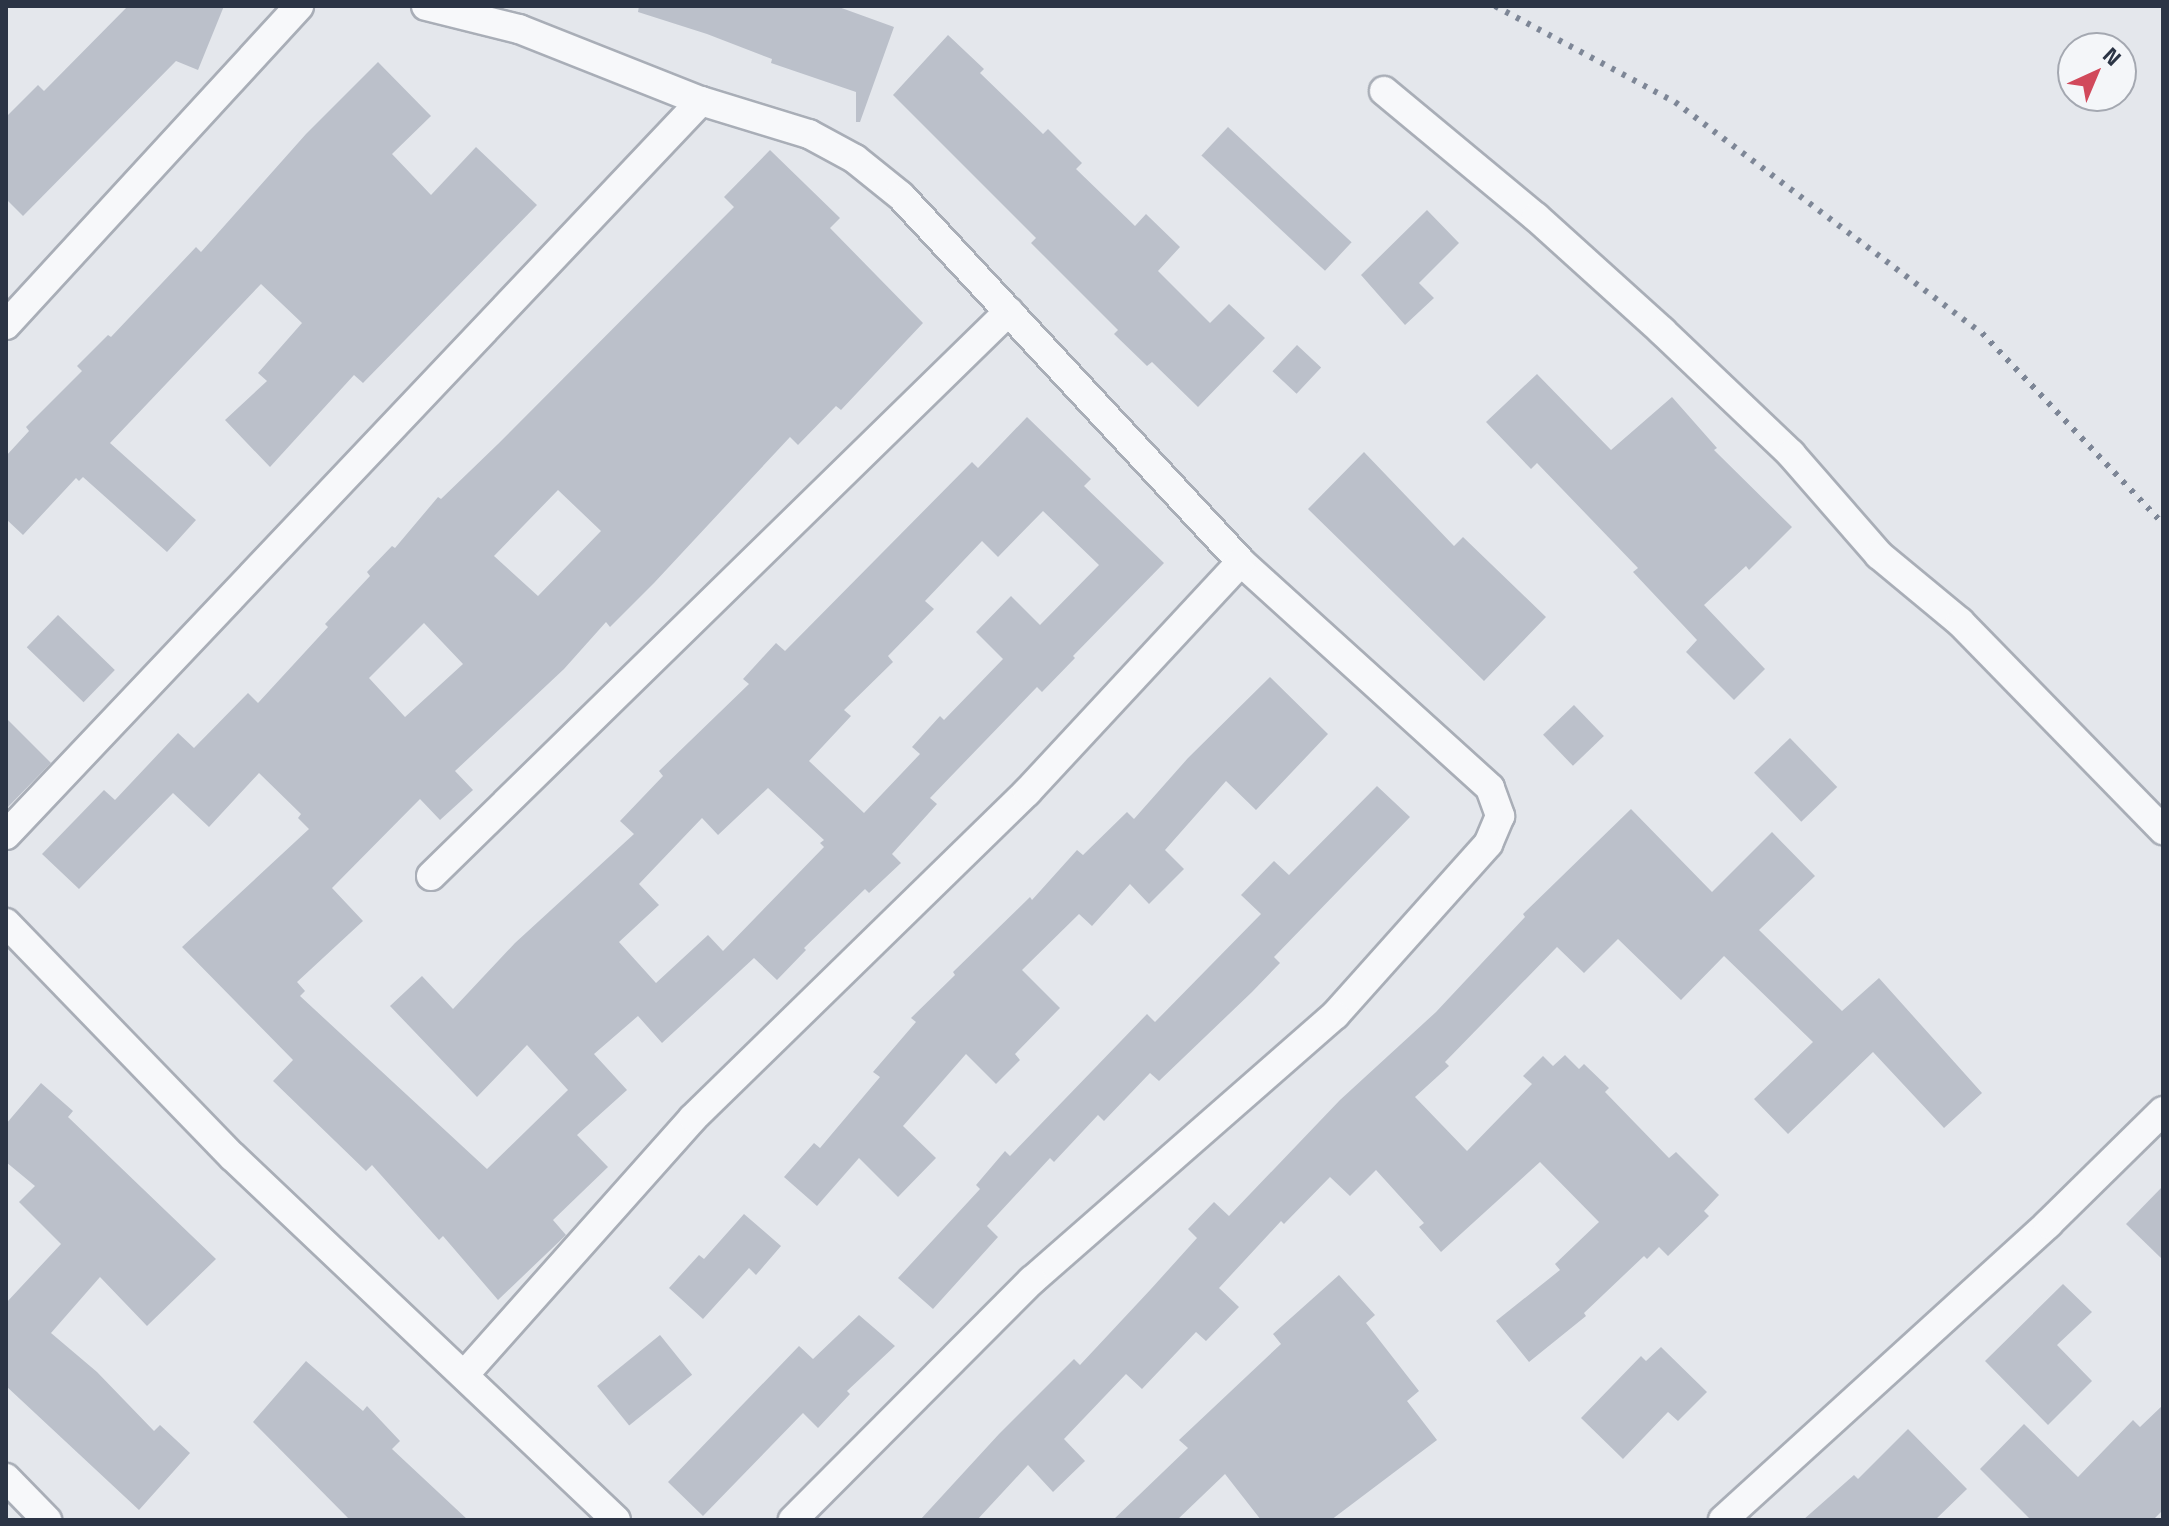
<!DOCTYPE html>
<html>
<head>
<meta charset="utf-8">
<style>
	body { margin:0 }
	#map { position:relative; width:2169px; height:1526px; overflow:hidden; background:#e4e7ec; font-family:"Titillium Web",sans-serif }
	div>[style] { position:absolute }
	.building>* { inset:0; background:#bbc0ca; transform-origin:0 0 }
	.roads { filter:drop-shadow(2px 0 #a9aeb7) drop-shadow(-2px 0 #a9aeb7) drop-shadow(0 2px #a9aeb7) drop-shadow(0 -2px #a9aeb7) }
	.minor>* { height:28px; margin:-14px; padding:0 14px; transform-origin:14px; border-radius:14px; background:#f7f8fa }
	.rail>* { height:6px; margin-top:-3px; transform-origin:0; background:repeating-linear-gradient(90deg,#7d8696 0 4px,transparent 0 12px) }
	span { translate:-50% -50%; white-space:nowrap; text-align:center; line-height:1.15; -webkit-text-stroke:8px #f4f6f9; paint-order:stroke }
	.frame { position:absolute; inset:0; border:8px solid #2b3445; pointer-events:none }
	.north { position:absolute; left:2057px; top:32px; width:80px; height:80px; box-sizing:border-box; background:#f4f6f9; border:2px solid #a4a8b1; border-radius:50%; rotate:44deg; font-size:22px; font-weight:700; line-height:32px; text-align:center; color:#2b3445 }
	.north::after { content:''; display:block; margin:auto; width:28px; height:36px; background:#d1495b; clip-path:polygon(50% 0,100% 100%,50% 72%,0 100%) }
</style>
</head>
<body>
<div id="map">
	<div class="building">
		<div style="clip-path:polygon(128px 6px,224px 6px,198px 70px,176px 61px,23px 216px,6px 199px,6px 117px,38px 85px,44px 91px)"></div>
		<div style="clip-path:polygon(639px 6px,836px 6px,894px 27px,860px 122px,856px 122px,856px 92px,771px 63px,772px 59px,707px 34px,638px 12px)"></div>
		<div style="clip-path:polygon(948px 35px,984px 69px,980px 73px,1043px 134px,1048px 129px,1082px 163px,1076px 169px,1135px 226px,1146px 214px,1180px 247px,1158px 271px,1210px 323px,1229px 304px,1265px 338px,1198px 407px,1152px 362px,1147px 366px,1114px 334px,1118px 330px,1031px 243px,1036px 238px,893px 95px)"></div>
		<div style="clip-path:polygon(378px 62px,431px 116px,392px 154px,431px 195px,476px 147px,537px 205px,363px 383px,354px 375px,270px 467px,225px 420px,267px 381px,258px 373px,302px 323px,261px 284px,110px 443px,196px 520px,167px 552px,83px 477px,79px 481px,76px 478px,23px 535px,6px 519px,6px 456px,29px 431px,26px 427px,82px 371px,77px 366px,108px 335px,111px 337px,196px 247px,201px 252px,306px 134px)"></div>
		<div style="left:1228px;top:127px;width:169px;height:39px;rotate:43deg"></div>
		<div style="clip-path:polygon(evenodd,770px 150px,840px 218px,830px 228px,923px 323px,841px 410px,836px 406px,798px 445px,790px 437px,654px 583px,610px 627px,606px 622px,564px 669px,455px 771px,473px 790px,440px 820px,420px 799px,332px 888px,363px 921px,297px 982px,305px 991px,300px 996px,487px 1169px,568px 1090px,527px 1045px,477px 1097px,390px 1006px,422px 976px,453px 1009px,515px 943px,634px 834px,620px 821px,663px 776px,659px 771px,749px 684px,743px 679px,776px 643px,785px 651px,972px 462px,978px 468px,1027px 417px,1091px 479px,1084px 486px,1164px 563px,1073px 656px,1075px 658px,1042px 692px,1037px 687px,930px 798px,937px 804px,892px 854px,901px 863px,869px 893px,865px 889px,804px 948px,806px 950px,777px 980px,754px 958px,662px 1043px,638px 1016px,594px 1054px,627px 1090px,577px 1135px,608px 1167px,553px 1220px,566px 1235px,498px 1300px,443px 1236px,439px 1240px,372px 1165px,366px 1171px,273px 1081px,293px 1060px,182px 947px,309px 829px,298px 818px,301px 814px,259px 773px,209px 827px,173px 793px,79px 889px,42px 854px,104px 790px,115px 800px,178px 733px,194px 748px,248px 693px,258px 703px,328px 627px,325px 624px,370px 576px,367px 572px,392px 546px,395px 548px,438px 497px,441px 499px,498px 444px,734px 207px,724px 197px,770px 150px,558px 490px,601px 531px,538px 596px,494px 556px,558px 490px,770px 150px,1043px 511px,1099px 565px,1040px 625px,1011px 596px,976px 632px,1003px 659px,944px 720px,940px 716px,912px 747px,920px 754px,864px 813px,809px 761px,851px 716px,844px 710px,893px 662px,888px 656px,934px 609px,925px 601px,982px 541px,998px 557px,1043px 511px,770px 150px,424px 623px,463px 664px,405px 717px,369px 678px,424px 623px,770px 150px,768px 788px,824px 840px,820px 843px,824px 847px,723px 951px,708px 935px,656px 983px,619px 942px,659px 905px,639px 884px,702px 818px,718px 835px,768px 788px)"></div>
		<div style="clip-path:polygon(1427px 210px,1459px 243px,1419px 283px,1434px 298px,1405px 325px,1361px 275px)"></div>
		<div style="left:1297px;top:345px;width:33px;height:36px;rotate:43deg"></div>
		<div style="clip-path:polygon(1537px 374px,1611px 450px,1672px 397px,1717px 448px,1714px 450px,1792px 527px,1749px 570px,1746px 566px,1704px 605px,1765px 669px,1734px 700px,1686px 652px,1697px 640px,1633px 572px,1638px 568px,1537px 463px,1531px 469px,1486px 422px)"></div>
		<div style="clip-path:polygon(1364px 452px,1454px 546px,1463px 537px,1546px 617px,1484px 681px,1308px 509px)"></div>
		<div style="left:58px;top:615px;width:79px;height:45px;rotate:44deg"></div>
		<div style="clip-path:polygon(1270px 677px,1328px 734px,1256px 810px,1226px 781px,1165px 850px,1184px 869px,1149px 904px,1130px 884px,1092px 926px,1079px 914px,1022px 970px,1060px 1008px,1015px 1054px,1020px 1060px,996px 1084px,966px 1054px,903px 1126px,936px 1158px,898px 1197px,859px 1158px,817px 1206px,784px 1177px,814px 1143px,820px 1148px,880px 1077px,873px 1072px,916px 1022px,911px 1018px,955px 975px,953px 972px,1030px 897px,1032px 900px,1077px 850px,1083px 855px,1127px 812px,1134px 819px,1188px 758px)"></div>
		<div style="left:1574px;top:705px;width:43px;height:43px;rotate:46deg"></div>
		<div style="clip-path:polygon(6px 718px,51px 763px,6px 809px)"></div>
		<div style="left:1790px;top:738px;width:68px;height:50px;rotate:46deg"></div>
		<div style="clip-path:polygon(1377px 786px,1410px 817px,1274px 957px,1280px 963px,1252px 992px,1159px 1081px,1150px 1073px,1104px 1121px,1098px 1115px,1054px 1162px,1050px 1158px,987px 1226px,998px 1237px,933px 1309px,898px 1278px,980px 1189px,976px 1185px,1005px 1151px,1010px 1156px,1147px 1014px,1155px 1022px,1261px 914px,1241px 895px,1274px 861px,1289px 875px)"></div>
		<div style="clip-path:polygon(1631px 809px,1712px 892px,1772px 832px,1815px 876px,1759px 930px,1842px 1011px,1879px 978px,1982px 1093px,1944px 1128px,1873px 1052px,1788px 1134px,1754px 1099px,1813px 1042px,1724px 956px,1681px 1000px,1618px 939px,1584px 973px,1557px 947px,1445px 1062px,1449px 1066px,1415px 1097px,1467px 1151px,1532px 1084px,1523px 1076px,1543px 1056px,1553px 1066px,1565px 1055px,1579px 1069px,1584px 1064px,1609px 1088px,1605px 1092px,1669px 1158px,1676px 1152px,1719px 1195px,1704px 1211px,1709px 1216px,1668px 1256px,1659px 1247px,1647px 1259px,1644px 1256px,1584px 1313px,1586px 1316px,1529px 1362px,1496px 1321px,1560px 1270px,1555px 1264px,1599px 1222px,1540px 1162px,1441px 1252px,1419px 1227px,1424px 1223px,1376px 1170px,1350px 1196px,1330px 1177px,1284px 1224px,1281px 1221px,1219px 1288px,1239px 1307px,1206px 1341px,1196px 1332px,1142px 1389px,1126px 1374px,1064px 1439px,1085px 1461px,1053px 1492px,1028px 1465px,977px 1520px,920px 1520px,999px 1434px,1074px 1359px,1080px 1365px,1151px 1289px,1197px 1238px,1188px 1229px,1214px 1202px,1229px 1216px,1340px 1100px,1436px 1012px,1525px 917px,1523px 914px)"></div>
		<div style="clip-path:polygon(41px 1083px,73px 1111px,68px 1117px,216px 1259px,147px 1326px,100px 1277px,51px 1333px,97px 1372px,154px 1431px,160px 1425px,190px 1453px,139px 1510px,6px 1386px,6px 1303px,61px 1244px,19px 1202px,35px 1186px,6px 1162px,6px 1124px)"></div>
		<div style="clip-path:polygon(2163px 1186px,2163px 1260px,2126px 1224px)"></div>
		<div style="clip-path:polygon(744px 1214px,781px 1246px,756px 1275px,749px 1268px,703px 1319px,669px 1288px,699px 1255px,704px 1259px)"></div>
		<div style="clip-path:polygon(1339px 1275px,1375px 1315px,1366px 1323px,1419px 1391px,1407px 1401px,1437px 1440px,1331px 1520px,1261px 1520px,1225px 1474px,1177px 1520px,1113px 1520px,1188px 1448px,1179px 1440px,1281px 1344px,1273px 1334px)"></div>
		<div style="clip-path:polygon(2063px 1284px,2092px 1312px,2057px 1345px,2092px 1381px,2048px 1425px,1985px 1361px)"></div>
		<div style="clip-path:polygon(859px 1315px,895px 1346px,847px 1391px,850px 1394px,818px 1428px,803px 1413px,703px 1516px,668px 1482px,799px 1346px,813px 1359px)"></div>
		<div style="left:660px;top:1335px;width:51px;height:81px;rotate:51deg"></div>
		<div style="clip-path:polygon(1661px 1347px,1707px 1392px,1678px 1421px,1668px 1412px,1623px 1459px,1581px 1418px,1641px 1356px,1646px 1361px)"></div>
		<div style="clip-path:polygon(306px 1361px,363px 1411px,367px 1406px,400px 1441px,392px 1449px,468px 1520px,350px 1520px,253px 1422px)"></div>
		<div style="clip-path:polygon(2163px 1405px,2163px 1510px,2153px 1520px,2031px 1520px,1980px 1469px,2024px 1424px,2078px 1477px,2133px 1420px,2140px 1427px)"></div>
		<div style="clip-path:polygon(1908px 1429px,1967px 1489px,1935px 1520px,1803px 1520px,1854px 1475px,1858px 1479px)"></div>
	</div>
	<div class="roads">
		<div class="minor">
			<div style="left:426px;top:6px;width:96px;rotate:13.9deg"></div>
			<div style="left:519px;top:29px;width:196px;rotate:21.6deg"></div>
			<div style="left:701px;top:101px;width:113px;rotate:17deg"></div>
			<div style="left:809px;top:134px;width:52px;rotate:28.5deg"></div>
			<div style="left:855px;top:159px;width:59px;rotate:38.8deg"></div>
			<div style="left:901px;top:196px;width:500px;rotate:47.1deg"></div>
			<div style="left:1241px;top:562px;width:336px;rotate:42.2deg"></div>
			<div style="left:1490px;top:788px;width:30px;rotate:70deg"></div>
			<div style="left:1500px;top:816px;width:30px;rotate:113deg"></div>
			<div style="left:1488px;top:844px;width:229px;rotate:131.8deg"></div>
			<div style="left:1335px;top:1015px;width:403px;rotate:138.8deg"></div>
			<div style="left:1032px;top:1280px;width:339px;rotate:134.9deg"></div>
			<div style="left:1384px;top:91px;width:197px;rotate:39.7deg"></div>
			<div style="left:1536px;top:217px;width:170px;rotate:42.1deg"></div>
			<div style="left:1662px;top:331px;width:178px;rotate:43.6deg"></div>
			<div style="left:1791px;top:454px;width:134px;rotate:48.9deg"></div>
			<div style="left:1879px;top:555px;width:105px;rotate:39.6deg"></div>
			<div style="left:1960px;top:622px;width:291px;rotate:45.7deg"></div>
			<div style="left:6px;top:325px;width:433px;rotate:-47.4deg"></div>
			<div style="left:6px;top:835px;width:1011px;rotate:-46.56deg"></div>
			<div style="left:431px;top:876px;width:808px;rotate:-44.35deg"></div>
			<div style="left:6px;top:923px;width:325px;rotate:45.9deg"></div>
			<div style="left:232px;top:1156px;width:529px;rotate:43.47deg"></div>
			<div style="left:465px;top:1374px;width:343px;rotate:-48.3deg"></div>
			<div style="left:693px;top:1118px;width:467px;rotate:-44.3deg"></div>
			<div style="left:1027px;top:792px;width:314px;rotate:-47.1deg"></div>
			<div style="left:6px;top:1478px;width:59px;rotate:45.7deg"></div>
			<div style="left:1723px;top:1520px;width:440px;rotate:-42.3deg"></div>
			<div style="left:2048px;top:1224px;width:161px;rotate:-44.5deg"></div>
		</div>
	</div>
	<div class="rail">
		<div style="left:1495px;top:6px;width:204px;rotate:28.1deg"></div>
		<div style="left:1675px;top:102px;width:384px;rotate:37deg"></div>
		<div style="left:1982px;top:333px;width:263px;rotate:46.5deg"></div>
	</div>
	<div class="frame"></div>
	<div class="north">N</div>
</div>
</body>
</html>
